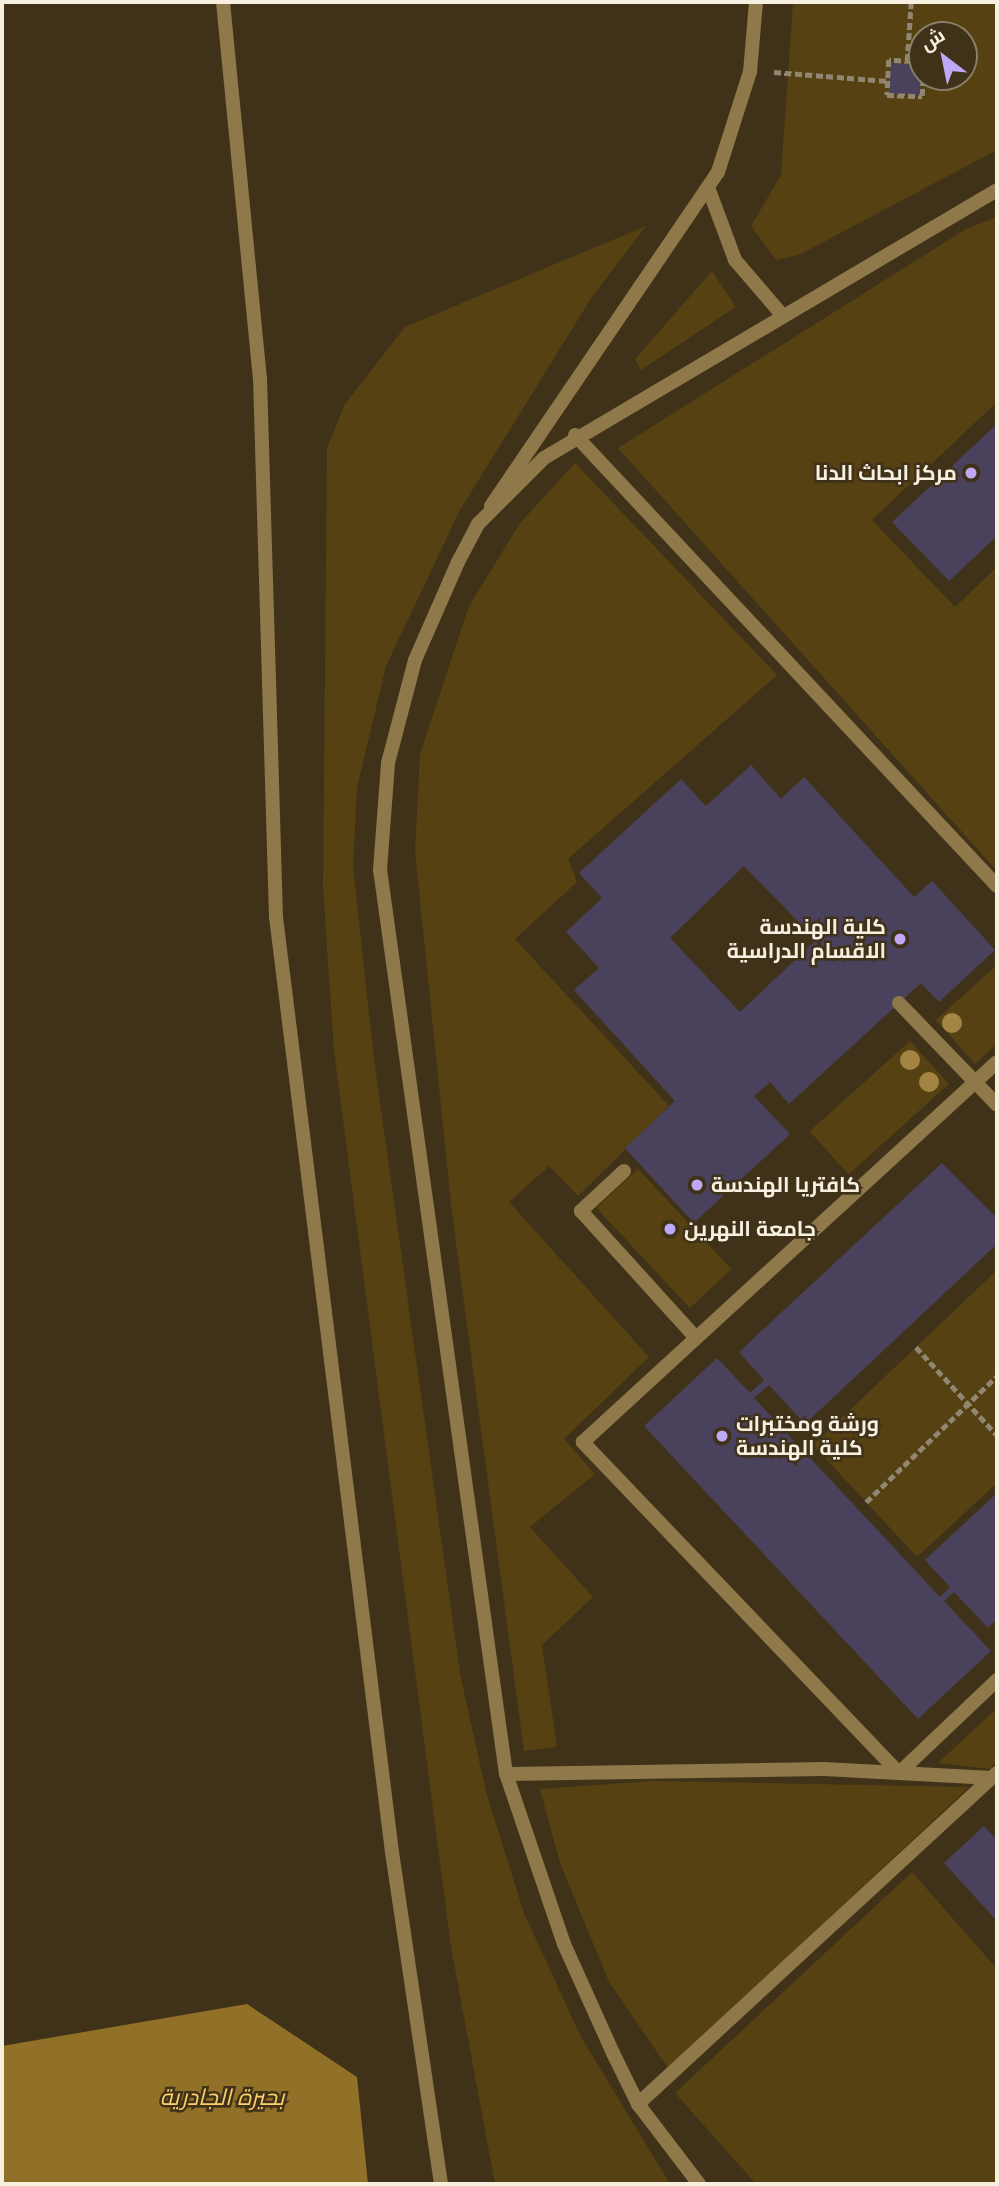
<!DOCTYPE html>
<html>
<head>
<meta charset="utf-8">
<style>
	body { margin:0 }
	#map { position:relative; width:999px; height:2186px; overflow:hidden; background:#3f3218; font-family:"Fira Sans",Cairo,sans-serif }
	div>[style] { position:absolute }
	.green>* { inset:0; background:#564112; transform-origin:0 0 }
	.water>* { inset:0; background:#917028 }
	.building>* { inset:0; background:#4a425c; transform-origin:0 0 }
	.path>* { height:4.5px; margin-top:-2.25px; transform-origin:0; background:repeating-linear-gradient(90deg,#918671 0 7px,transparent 0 10.5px) }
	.service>* { height:14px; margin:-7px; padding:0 7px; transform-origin:7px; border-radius:7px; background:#8f7849 }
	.tertiary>* { height:14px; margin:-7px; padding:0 7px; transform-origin:7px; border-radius:7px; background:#8f7849 }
	.trees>* { width:20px; height:20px; margin:-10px; border-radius:50%; background:#a48443 }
	.dots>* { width:19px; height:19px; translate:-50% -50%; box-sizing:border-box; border:4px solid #3f3218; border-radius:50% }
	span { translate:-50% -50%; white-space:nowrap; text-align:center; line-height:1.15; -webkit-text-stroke:5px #3f3218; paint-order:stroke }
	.poi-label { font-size:21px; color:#f7efe0; font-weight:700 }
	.right { translate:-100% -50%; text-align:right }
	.left { translate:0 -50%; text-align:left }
	.water-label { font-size:23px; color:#fdce6d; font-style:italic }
	.frame { position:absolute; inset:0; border:4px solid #f7efe0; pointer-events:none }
	.north { position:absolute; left:908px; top:21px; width:70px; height:70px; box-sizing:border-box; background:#3f3218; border:2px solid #897e68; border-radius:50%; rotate:328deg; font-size:19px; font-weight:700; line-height:28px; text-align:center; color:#f7efe0 }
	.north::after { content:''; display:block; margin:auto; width:24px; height:32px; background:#bfa8f4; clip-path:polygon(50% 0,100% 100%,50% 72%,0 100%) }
</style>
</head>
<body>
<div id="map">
	<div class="green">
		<div style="clip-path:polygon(evenodd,793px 2px,992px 2px,997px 9px,997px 150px,799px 255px,776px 260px,751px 226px,781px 175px,793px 2px,922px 35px,964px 35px,964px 77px,922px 77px,922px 35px)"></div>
		<div style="clip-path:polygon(997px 217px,997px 402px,872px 520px,955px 607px,997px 567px,997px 871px,618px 448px,966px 229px)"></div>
		<div style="clip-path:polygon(646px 226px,592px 297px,460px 510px,386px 666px,357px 788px,353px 866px,374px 1059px,460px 1673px,486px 1792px,524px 1913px,580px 2035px,670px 2184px,495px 2184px,451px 1947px,334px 1051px,323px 888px,327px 448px,345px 404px,405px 327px)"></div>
		<div style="clip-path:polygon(712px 271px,736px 307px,641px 370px,635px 359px)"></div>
		<div style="clip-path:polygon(575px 463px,777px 675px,568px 859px,577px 882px,515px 939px,669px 1106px,578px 1196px,549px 1166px,509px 1202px,649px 1357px,564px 1439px,595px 1474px,530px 1527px,593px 1597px,542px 1645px,557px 1747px,524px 1751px,452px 1213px,415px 852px,420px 754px,469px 606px,520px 523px)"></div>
		<div style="clip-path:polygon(997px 965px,997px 1044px,975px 1064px,936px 1020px)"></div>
		<div style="left:910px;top:1041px;width:58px;height:135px;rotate:48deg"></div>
		<div style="left:638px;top:1169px;width:137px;height:57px;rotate:47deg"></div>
		<div style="clip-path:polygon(997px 1270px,997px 1483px,917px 1557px,813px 1445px)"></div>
		<div style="clip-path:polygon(997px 1708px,997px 1762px,989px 1769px,938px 1763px)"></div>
		<div style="clip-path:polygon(653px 1781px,969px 1787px,668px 2068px,609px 1982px,560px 1863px,540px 1789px)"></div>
		<div style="clip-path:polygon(912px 1872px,997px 1969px,997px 2184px,756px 2184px,675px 2093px)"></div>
	</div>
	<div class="water">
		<div style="clip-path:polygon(247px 2004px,357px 2077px,368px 2184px,2px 2184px,2px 2046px)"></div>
	</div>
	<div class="building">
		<div style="left:891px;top:63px;width:31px;height:30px;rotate:4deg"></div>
		<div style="clip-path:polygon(997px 424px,997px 536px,949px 581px,892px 522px)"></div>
		<div style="clip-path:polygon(evenodd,751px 765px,781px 799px,804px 777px,914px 897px,932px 881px,995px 950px,939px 1002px,921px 983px,789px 1104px,770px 1082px,754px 1096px,790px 1134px,694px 1223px,625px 1148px,675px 1101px,574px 990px,599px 968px,566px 932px,602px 898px,579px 873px,681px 779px,706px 806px,751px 765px,744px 866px,816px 940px,740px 1012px,670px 938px,744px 866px)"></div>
		<div style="clip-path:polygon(942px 1163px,997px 1218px,997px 1244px,805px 1424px,769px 1385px,754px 1398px,940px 1597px,950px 1587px,925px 1560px,997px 1493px,997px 1619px,988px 1628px,954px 1592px,944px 1601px,991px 1651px,918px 1719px,644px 1426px,717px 1358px,750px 1393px,764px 1380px,739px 1352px)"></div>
		<div style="clip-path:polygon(984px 1826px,997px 1840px,997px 1921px,944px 1863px)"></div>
	</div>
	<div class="path">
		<div style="left:907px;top:61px;width:59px;rotate:-86.1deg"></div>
		<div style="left:922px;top:62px;width:33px;rotate:-177deg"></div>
		<div style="left:889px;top:60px;width:35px;rotate:93deg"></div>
		<div style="left:887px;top:95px;width:35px;rotate:2deg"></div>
		<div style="left:922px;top:96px;width:19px;rotate:-87deg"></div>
		<div style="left:774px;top:72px;width:114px;rotate:4.5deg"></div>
		<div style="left:916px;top:1347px;width:120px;rotate:47.4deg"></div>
		<div style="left:866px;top:1502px;width:182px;rotate:-43.9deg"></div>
	</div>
	<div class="service">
		<div style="left:709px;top:190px;width:75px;rotate:69.6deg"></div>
		<div style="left:735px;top:260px;width:74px;rotate:49.4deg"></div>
		<div style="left:575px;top:435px;width:618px;rotate:46.9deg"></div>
		<div style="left:491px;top:506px;width:404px;rotate:-55.8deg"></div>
		<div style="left:718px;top:172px;width:105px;rotate:-72.3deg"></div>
		<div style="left:750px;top:72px;width:70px;rotate:-85.1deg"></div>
		<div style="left:899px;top:1003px;width:141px;rotate:46.1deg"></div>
		<div style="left:624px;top:1171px;width:59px;rotate:137.1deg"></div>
		<div style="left:581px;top:1211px;width:171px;rotate:47.8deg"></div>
		<div style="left:899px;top:1773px;width:458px;rotate:-133.7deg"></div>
		<div style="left:583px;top:1442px;width:562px;rotate:-42.55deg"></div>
		<div style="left:899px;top:1773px;width:135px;rotate:-43.5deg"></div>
		<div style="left:506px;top:1774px;width:318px;rotate:-0.9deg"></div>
		<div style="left:824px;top:1769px;width:168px;rotate:3.1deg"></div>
		<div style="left:638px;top:2104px;width:488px;rotate:-42.7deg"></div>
	</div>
	<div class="tertiary">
		<div style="left:223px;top:2px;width:378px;rotate:84.4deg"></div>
		<div style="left:260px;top:378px;width:539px;rotate:88.3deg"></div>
		<div style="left:276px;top:917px;width:942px;rotate:82.93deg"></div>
		<div style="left:392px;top:1852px;width:336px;rotate:81.6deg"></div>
		<div style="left:699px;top:2184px;width:101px;rotate:-127.3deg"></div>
		<div style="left:638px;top:2104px;width:57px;rotate:-116.1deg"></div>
		<div style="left:613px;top:2053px;width:120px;rotate:-114.2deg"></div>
		<div style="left:564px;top:1944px;width:180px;rotate:-108.8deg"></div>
		<div style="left:506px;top:1774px;width:913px;rotate:-97.93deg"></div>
		<div style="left:380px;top:870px;width:107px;rotate:-85.7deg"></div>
		<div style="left:388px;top:763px;width:106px;rotate:-75.3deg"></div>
		<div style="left:415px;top:660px;width:107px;rotate:-66.3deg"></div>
		<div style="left:458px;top:562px;width:43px;rotate:-62.2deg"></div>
		<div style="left:478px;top:524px;width:93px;rotate:-45deg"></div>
		<div style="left:544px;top:458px;width:526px;rotate:-30.61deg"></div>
	</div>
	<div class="trees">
		<div style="left:952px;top:1023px"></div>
		<div style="left:910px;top:1060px"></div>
		<div style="left:929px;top:1082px"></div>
	</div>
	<div class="dots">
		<div style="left:971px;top:473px;background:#bfa8f4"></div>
		<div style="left:900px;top:939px;background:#bfa8f4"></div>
		<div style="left:697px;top:1185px;background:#bfa8f4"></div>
		<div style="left:670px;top:1229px;background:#bfa8f4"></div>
		<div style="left:722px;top:1436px;background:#bfa8f4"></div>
	</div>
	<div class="poi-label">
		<span class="right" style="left:957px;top:473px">مركز ابحاث الدنا</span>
		<span class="right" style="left:886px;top:939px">كلية الهندسة<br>الاقسام الدراسية</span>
		<span class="left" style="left:711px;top:1185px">كافتريا الهندسة</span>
		<span class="left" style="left:684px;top:1229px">جامعة النهرين</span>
		<span class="left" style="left:736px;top:1436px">ورشة ومختبرات<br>كلية الهندسة</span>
	</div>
	<div class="water-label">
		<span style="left:222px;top:2097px">بحيرة الجادرية</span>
	</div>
	<div class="frame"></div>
	<div class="north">ش</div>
</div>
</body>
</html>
